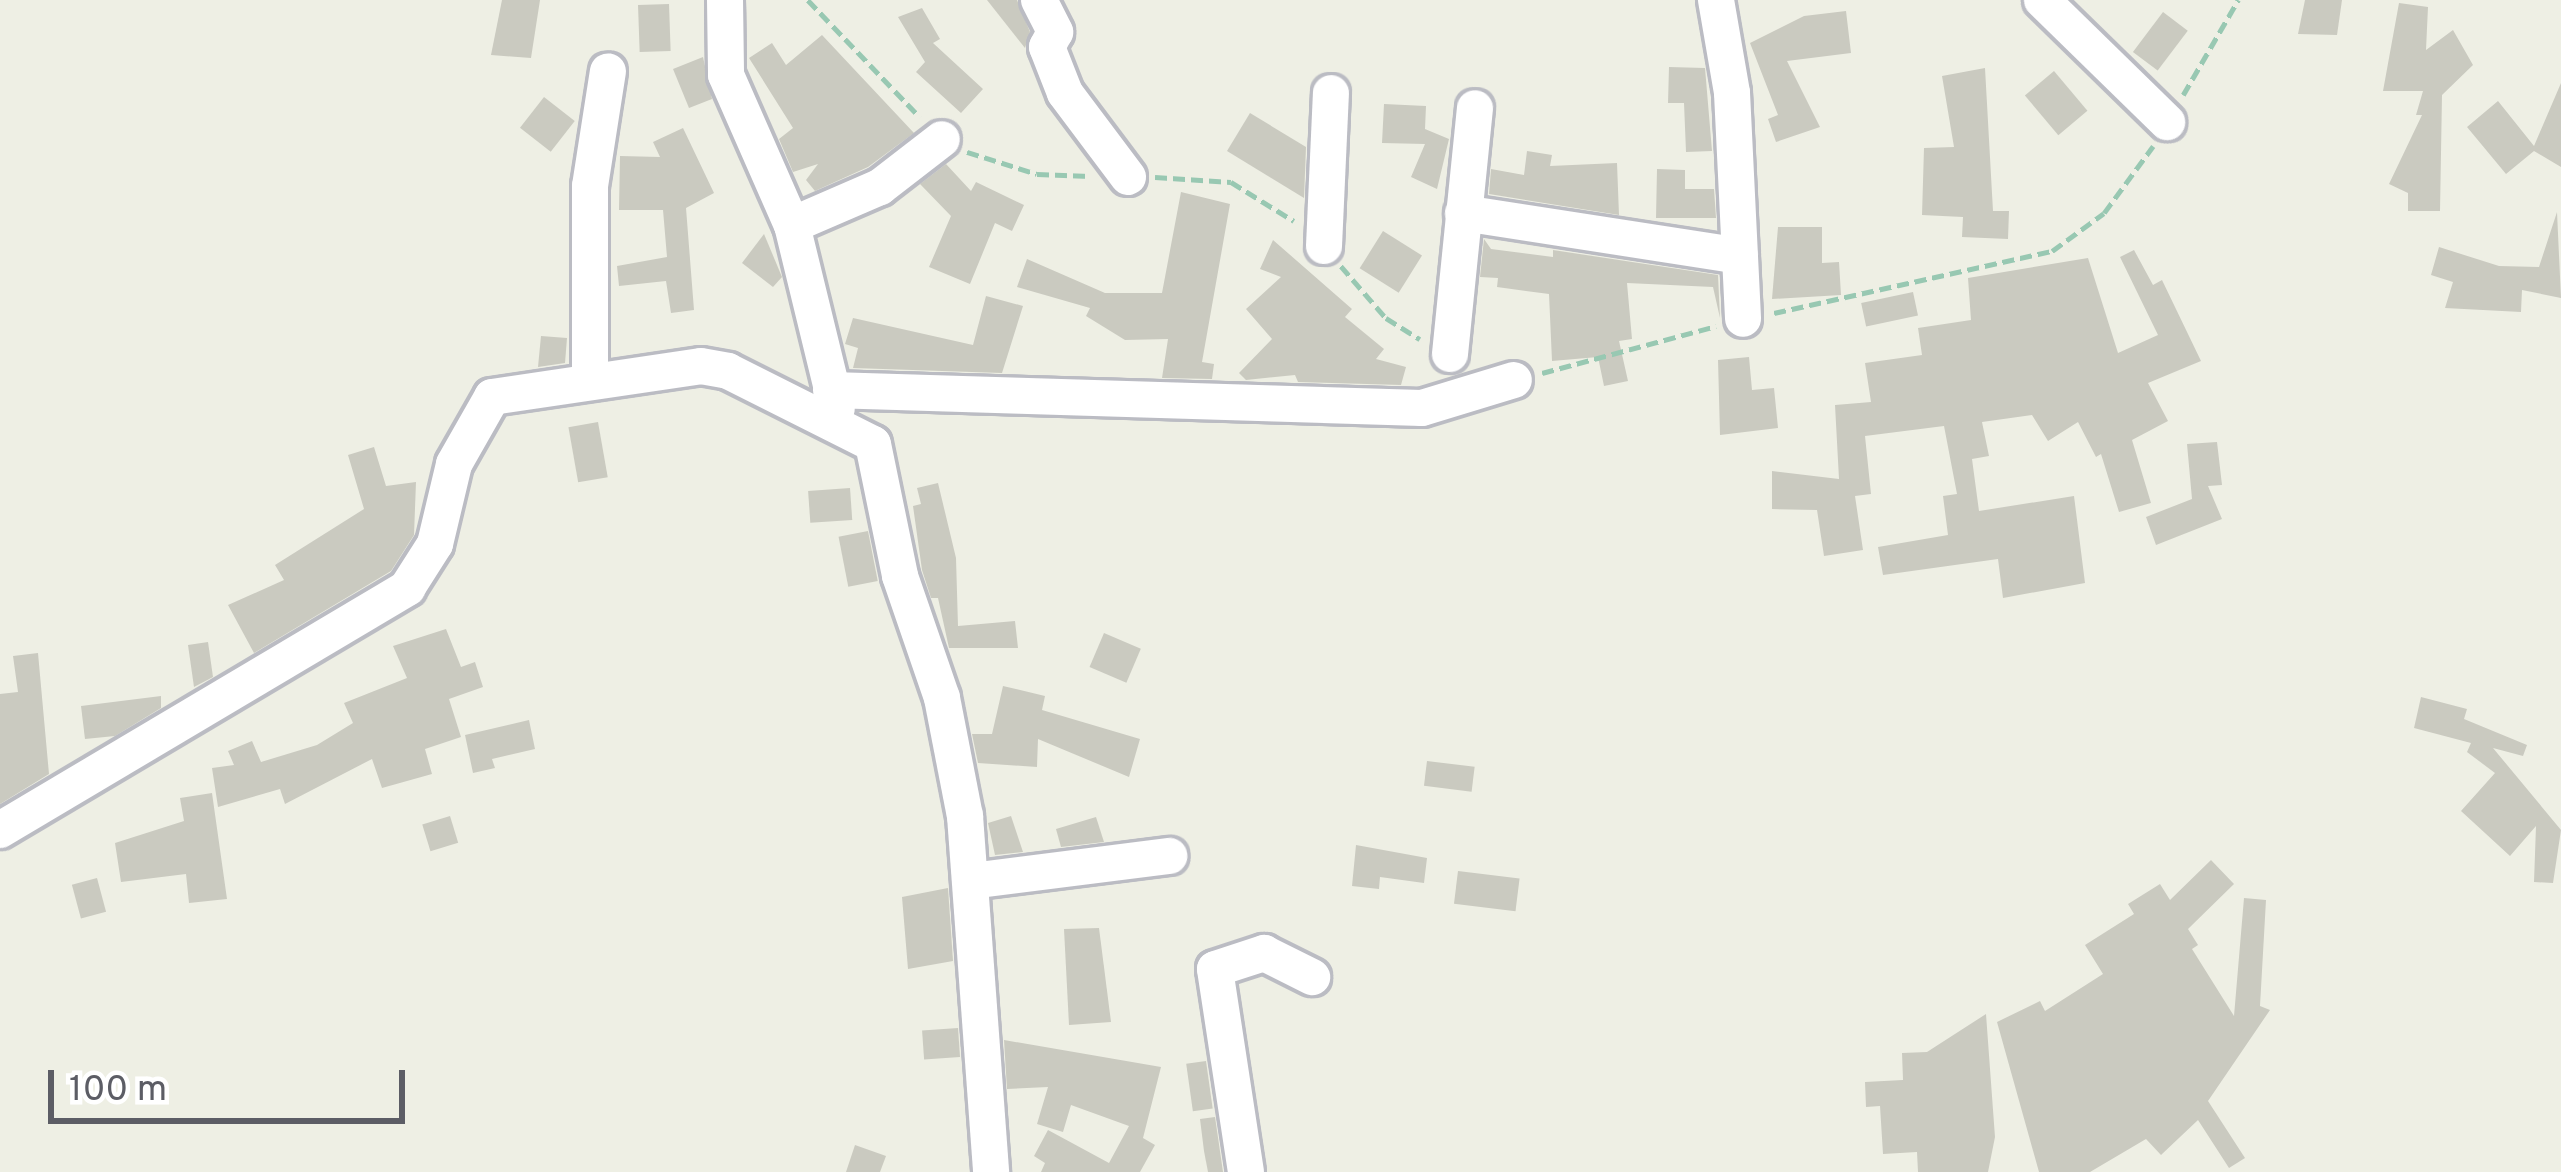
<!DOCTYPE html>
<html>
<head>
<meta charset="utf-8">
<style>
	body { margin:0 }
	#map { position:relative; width:2561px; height:1172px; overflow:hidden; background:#eeefe4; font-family:Overpass,sans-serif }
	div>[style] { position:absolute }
	.building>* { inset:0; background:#cacac0; transform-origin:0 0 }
	.path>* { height:4.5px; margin-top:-2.25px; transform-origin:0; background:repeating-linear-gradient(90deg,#98c8b2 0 12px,transparent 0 18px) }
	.roads { filter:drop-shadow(3px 0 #bbbcc3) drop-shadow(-3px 0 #bbbcc3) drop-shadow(0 3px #bbbcc3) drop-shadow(0 -3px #bbbcc3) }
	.minor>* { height:36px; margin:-18px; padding:0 18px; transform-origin:18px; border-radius:18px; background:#fff }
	span { translate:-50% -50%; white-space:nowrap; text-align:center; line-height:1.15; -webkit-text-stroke:9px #fff; paint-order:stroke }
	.scale { position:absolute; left:48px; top:1070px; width:357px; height:54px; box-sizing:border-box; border:6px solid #5c5d65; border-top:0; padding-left:15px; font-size:36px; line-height:42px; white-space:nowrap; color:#5c5d65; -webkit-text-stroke:9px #fff; paint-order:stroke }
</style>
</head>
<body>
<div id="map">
	<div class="building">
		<div style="clip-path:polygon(502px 0,540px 0,531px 58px,491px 55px)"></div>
		<div style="clip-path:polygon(987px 0,1017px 0,1030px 32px,1025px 48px)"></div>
		<div style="clip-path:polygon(2305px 0,2342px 0,2337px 35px,2298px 34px)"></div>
		<div style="clip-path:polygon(2399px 3px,2428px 7px,2426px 50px,2453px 30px,2473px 65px,2442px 95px,2440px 211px,2408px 211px,2408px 193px,2389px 184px,2422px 115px,2416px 115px,2423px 91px,2383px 91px)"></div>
		<div style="left:669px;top:4px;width:47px;height:31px;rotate:88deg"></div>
		<div style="clip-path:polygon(922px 8px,940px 39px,933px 43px,983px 89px,961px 113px,916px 72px,925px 62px,898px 17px)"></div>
		<div style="clip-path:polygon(1846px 11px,1851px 53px,1787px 61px,1820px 127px,1776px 142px,1768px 119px,1778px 115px,1750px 43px,1804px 16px)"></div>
		<div style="left:2163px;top:12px;width:31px;height:50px;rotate:37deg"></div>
		<div style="clip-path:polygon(822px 35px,914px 133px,868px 167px,815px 191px,806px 180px,818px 164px,793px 172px,779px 139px,793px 128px,749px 58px,772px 43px,786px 65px)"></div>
		<div style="clip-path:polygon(703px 57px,712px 99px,689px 108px,673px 69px)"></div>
		<div style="clip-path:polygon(1669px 67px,1705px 68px,1712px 151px,1686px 152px,1684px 103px,1668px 103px)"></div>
		<div style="clip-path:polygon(1985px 68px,1993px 211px,2009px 211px,2008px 239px,1962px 237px,1963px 217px,1922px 215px,1924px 148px,1954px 147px,1942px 76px)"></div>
		<div style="left:2054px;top:71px;width:52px;height:38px;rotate:50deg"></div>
		<div style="clip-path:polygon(2561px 83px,2561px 167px,2534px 151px,2506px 174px,2467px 127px,2498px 101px,2534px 146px)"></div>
		<div style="left:544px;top:97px;width:39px;height:39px;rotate:38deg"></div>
		<div style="clip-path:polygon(1384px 104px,1426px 106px,1425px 129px,1449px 139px,1437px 189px,1411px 177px,1425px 144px,1382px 143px)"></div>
		<div style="clip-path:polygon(1250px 113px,1306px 147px,1304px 198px,1227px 151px)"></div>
		<div style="clip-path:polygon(683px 128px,714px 193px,686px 208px,694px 310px,671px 313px,666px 281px,619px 286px,617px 266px,667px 257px,663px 210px,619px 210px,620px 156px,660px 157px,653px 142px)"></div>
		<div style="clip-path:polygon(1527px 151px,1552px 155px,1550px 166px,1617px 163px,1619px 215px,1489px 194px,1491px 169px,1524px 175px)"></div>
		<div style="clip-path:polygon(946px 164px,971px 191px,976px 182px,1024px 205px,1012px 231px,995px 223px,970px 284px,929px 267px,951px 216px,920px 184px)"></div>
		<div style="clip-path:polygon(1657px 169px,1685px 170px,1685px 189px,1714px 189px,1716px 218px,1656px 218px)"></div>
		<div style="clip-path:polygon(1181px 192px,1230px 204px,1202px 362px,1214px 364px,1212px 379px,1162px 378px,1168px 339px,1125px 340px,1086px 316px,1090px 308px,1017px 287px,1027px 259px,1105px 293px,1162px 293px)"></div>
		<div style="clip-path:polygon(2557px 212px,2561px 298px,2522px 290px,2521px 312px,2445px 308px,2453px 282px,2431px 275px,2439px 247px,2499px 266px,2539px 267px)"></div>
		<div style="clip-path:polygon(1778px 227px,1822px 227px,1822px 263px,1839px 262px,1841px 295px,1772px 299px)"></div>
		<div style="left:1383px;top:231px;width:46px;height:44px;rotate:32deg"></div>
		<div style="clip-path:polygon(764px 234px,782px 277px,773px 287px,742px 263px)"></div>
		<div style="clip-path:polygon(1484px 239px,1491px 249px,1553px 257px,1553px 250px,1718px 275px,1720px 318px,1713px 287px,1627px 283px,1632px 339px,1619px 341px,1628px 381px,1604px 386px,1598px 357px,1552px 361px,1549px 294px,1497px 287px,1498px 278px,1480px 277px)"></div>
		<div style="clip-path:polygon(1273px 240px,1352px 309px,1345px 317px,1384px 349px,1376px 359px,1406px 367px,1401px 385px,1298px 382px,1295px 375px,1246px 380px,1239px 373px,1272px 339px,1246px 309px,1281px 277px,1260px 269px)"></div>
		<div style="clip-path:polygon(2134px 250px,2153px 285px,2162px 280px,2201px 361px,2148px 383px,2168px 421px,2132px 440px,2151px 503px,2119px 512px,2101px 454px,2096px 457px,2078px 422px,2048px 441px,2032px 415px,1982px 422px,1989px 456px,1972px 459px,1979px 511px,2074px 496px,2085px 583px,2003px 598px,1998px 559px,1883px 575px,1878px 547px,1948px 535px,1943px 496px,1957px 494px,1944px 426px,1865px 436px,1871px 494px,1855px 496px,1863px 550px,1824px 556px,1817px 510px,1772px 509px,1772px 471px,1839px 479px,1835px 405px,1871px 402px,1865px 363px,1922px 355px,1918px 328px,1971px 320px,1968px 278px,2088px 258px,2118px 353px,2158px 335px,2120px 257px)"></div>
		<div style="left:1913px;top:292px;width:24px;height:53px;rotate:78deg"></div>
		<div style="clip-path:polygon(986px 296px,1023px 306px,1002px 373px,853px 368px,858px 348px,845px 344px,853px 318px,973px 345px)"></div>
		<div style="clip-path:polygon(541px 336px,567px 338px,565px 363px,538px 367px)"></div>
		<div style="clip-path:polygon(1749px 357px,1752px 390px,1774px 388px,1778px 428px,1720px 435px,1718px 360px)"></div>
		<div style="left:598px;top:422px;width:56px;height:30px;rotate:80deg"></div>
		<div style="clip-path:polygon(2217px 442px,2222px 485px,2208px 486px,2222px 519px,2156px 545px,2146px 517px,2192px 499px,2187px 444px)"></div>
		<div style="clip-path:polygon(374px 447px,386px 486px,416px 482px,414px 535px,391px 571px,254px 653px,228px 605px,284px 580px,275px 565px,364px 509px,348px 455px)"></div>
		<div style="clip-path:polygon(938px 483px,956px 558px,958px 626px,1015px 621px,1018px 648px,949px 648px,938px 598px,931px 598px,922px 570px,913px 506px,921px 504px,917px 488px)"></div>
		<div style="left:850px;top:488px;width:32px;height:42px;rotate:86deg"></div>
		<div style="left:868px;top:531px;width:51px;height:30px;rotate:79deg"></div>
		<div style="clip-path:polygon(446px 629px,461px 667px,475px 662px,483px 687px,449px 699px,461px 737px,425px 749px,432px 774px,382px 788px,372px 759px,285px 804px,280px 789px,218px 807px,212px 768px,234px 765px,228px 751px,252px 741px,261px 762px,317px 745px,353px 723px,344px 703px,407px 678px,393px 646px)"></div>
		<div style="left:1104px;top:633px;width:40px;height:37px;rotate:23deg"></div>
		<div style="clip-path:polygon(208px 642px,213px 677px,194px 687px,188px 645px)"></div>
		<div style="clip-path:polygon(38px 653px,49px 774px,0 804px,0 694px,18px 692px,13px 656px)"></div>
		<div style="clip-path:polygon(1003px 686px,1045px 696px,1042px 710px,1140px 739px,1129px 777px,1038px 739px,1037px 767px,978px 763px,972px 734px,992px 734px)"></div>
		<div style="clip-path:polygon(161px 696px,161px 708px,115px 736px,85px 739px,81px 706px)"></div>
		<div style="clip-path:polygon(2421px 697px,2467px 709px,2464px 719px,2527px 745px,2523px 756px,2493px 748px,2561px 830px,2553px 883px,2534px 882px,2536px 826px,2510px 856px,2461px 811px,2495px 773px,2467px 752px,2471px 743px,2414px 728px)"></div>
		<div style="clip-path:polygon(529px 720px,535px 749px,492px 759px,495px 768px,473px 773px,465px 735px)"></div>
		<div style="left:1427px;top:761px;width:48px;height:25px;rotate:7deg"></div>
		<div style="clip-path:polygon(212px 793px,227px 899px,189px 903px,186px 874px,121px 882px,115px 843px,184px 821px,180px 798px)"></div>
		<div style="left:450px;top:816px;width:28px;height:29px;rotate:73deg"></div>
		<div style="clip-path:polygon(1011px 816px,1023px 852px,995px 855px,988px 823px)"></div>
		<div style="clip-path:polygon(1096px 817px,1104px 842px,1061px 847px,1056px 829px)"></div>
		<div style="clip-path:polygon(1356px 845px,1427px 858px,1424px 883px,1380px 877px,1379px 889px,1352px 886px)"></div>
		<div style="clip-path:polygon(2211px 860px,2234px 884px,2188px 929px,2198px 945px,2192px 949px,2234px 1016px,2244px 898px,2266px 900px,2260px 1006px,2270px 1010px,2208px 1101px,2245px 1158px,2229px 1168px,2198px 1120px,2161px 1155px,2146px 1139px,2090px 1172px,2039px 1172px,1997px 1022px,2040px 1001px,2045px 1011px,2103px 974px,2085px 945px,2134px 914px,2128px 904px,2160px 884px,2170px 900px)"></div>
		<div style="left:1458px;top:871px;width:62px;height:33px;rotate:7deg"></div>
		<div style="left:97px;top:878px;width:35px;height:26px;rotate:75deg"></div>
		<div style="clip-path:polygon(948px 888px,953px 961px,908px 969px,902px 897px)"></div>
		<div style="clip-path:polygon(1099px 928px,1111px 1022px,1069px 1025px,1064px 929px)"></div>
		<div style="clip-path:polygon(1986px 1014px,1995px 1137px,1988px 1172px,1918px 1172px,1917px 1152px,1883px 1154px,1880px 1106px,1866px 1107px,1865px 1082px,1903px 1080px,1902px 1053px,1927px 1052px)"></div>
		<div style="left:958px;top:1028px;width:29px;height:36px;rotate:86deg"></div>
		<div style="clip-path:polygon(1004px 1040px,1161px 1067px,1143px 1138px,1155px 1145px,1140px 1172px,1041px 1172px,1045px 1163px,1034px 1156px,1048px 1130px,1109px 1163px,1129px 1126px,1071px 1105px,1063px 1132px,1037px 1124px,1048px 1087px,1007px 1089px)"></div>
		<div style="left:1206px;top:1061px;width:48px;height:20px;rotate:82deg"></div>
		<div style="clip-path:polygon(1215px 1117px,1223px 1172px,1208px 1172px,1204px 1151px,1200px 1119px)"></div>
		<div style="clip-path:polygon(855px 1145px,886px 1156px,880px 1172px,846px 1172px)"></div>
	</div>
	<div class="path">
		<div style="left:808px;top:0;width:162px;rotate:46.3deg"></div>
		<div style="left:2183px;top:95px;width:110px;rotate:-59.9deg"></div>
		<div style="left:967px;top:152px;width:73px;rotate:17.4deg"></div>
		<div style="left:1037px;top:174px;width:53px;rotate:2.2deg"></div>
		<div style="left:1155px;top:177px;width:76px;rotate:3.8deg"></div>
		<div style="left:1231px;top:182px;width:74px;rotate:31.8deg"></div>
		<div style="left:1341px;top:266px;width:69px;rotate:49.1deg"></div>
		<div style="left:1386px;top:318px;width:40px;rotate:32deg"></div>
		<div style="left:1774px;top:313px;width:285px;rotate:-12.6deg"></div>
		<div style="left:2052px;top:251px;width:64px;rotate:-36.2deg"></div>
		<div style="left:2104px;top:213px;width:83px;rotate:-53.8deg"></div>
		<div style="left:1542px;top:373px;width:180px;rotate:-15.1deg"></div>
	</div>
	<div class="roads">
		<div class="minor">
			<div style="left:725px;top:0;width:75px;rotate:89.2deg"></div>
			<div style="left:726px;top:75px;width:164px;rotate:66.3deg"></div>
			<div style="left:792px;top:225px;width:189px;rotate:76.3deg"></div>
			<div style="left:1039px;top:0;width:36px;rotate:63deg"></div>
			<div style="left:1055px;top:32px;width:17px;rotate:118deg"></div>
			<div style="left:1047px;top:47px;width:49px;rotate:68.6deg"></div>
			<div style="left:1065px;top:93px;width:105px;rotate:53.1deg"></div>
			<div style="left:1716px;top:0;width:94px;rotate:80.2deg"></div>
			<div style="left:1732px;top:93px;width:226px;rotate:87.2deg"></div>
			<div style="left:2042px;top:0;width:175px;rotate:44.3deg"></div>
			<div style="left:1463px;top:213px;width:280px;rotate:8.8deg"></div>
			<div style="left:792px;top:225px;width:96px;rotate:-23.4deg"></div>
			<div style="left:880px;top:187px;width:78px;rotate:-37.7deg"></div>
			<div style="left:1324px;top:246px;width:153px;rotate:-87.4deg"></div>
			<div style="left:1450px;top:354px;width:247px;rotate:-84.2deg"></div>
			<div style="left:590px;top:381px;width:195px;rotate:-90deg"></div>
			<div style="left:590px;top:186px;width:116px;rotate:-81.1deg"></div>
			<div style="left:831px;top:390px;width:591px;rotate:1.74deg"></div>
			<div style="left:1422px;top:408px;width:96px;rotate:-16.9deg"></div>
			<div style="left:0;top:830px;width:474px;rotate:-30.7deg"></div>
			<div style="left:407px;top:588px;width:52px;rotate:-57.5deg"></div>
			<div style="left:435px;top:544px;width:82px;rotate:-76.6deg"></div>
			<div style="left:454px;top:464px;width:77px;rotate:-60.4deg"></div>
			<div style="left:492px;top:397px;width:211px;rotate:-8.4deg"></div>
			<div style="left:701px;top:366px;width:27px;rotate:10deg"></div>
			<div style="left:728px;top:371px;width:162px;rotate:26.7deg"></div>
			<div style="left:873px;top:444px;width:135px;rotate:78.4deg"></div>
			<div style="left:900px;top:576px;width:129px;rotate:71deg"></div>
			<div style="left:942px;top:698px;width:120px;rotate:79deg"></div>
			<div style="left:965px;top:816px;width:357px;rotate:85.8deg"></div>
			<div style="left:971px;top:881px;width:200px;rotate:-7.2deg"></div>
			<div style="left:1246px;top:1172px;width:205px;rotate:-98.7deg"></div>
			<div style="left:1215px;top:969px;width:52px;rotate:-18.1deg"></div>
			<div style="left:1264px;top:953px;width:54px;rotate:26.6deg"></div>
		</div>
	</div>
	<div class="scale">100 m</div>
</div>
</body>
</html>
